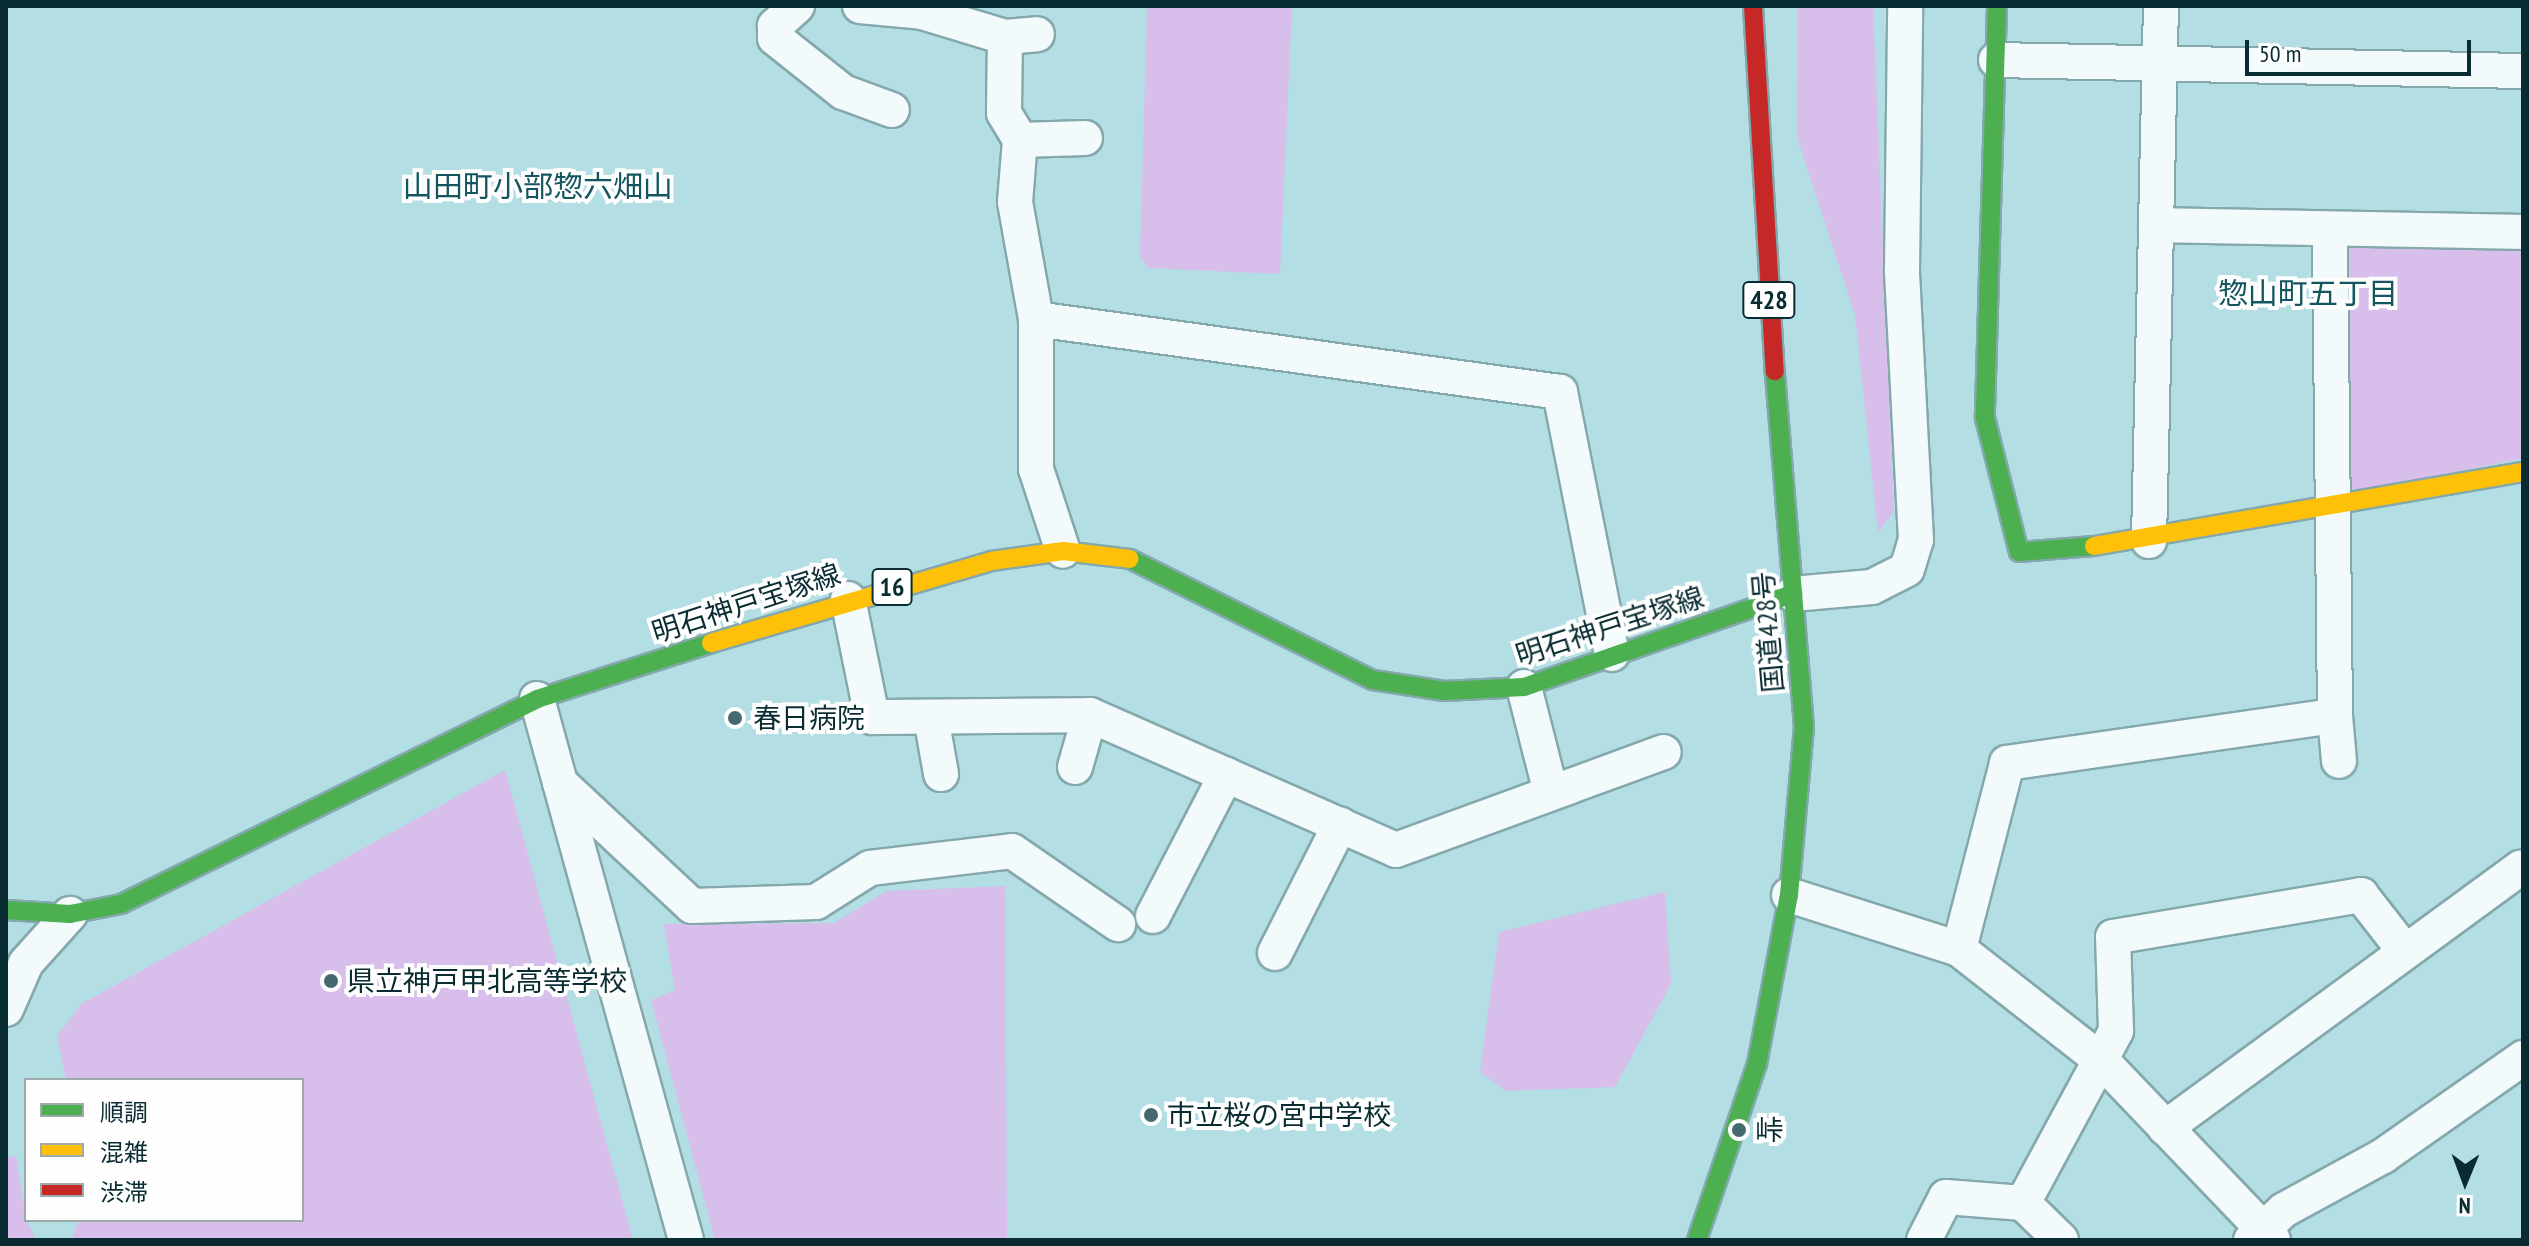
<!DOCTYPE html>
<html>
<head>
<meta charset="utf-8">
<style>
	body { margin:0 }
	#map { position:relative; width:2529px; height:1246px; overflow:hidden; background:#b2dee4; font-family:"PT Sans Narrow","Noto Sans JP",sans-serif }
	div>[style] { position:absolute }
	.green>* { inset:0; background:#d8beeb }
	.roads { filter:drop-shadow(2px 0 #84a8ac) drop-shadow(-2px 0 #84a8ac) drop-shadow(0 2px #84a8ac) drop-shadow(0 -2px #84a8ac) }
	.street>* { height:34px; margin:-17px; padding:0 17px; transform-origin:17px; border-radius:17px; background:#f3fafb }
	.fast>* { height:18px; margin:-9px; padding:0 9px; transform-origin:9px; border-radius:9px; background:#4caf50 }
	.slow>* { height:18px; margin:-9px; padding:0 9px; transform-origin:9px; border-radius:9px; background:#ffc107 }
	.jam>* { height:18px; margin:-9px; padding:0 9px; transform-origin:9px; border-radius:9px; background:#c62828 }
	.dots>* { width:22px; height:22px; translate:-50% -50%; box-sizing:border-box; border:4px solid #fefefe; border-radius:50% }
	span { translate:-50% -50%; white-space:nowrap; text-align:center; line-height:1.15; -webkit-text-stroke:8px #fefefe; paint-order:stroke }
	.shield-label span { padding:2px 6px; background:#fefefe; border:2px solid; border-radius:6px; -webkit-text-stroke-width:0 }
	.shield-label { font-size:26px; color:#092c32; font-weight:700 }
	.street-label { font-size:28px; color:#092c32 }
	.poi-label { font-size:28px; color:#092c32 }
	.left { translate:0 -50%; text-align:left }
	.neighbourhood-label { font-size:30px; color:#145660 }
	.frame { position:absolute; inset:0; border:8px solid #092c32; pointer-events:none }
	.legend { position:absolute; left:24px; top:1078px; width:280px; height:144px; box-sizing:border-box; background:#fefefe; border:2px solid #9caaac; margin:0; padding:10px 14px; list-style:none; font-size:24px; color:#092c32 }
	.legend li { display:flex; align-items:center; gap:16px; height:40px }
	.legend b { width:40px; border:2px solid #9caaac }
	.north { position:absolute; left:2425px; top:1142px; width:80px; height:80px; -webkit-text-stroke:6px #fefefe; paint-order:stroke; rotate:181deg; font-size:22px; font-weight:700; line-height:32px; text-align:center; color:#092c32 }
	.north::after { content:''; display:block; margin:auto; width:28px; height:36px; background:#092c32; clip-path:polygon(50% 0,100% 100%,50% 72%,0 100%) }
	.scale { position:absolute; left:2245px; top:40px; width:226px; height:36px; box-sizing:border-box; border:4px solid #092c32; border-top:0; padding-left:10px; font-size:24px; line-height:28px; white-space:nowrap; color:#092c32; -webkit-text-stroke:6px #fefefe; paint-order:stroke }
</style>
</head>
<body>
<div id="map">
	<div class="green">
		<div style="clip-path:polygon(1147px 6px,1292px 6px,1280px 274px,1148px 268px,1140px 257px)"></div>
		<div style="clip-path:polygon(1798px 6px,1873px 6px,1894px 512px,1878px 532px,1855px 315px,1797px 137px)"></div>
		<div style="clip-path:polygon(2356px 242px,2523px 247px,2523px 458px,2357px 492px,2339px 474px,2345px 253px)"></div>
		<div style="clip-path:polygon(505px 770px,633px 1240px,71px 1240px,79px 1220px,302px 1220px,302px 1080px,66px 1080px,57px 1036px,81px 1004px)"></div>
		<div style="clip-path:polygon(1005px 886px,1007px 1240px,715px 1240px,651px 1000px,675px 990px,664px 924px,834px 923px,887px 891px)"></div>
		<div style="clip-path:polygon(1665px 892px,1671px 984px,1615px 1087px,1506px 1091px,1480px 1072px,1499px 932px)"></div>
		<div style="clip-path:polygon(16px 1156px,26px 1220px,36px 1240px,6px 1240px,6px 1158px)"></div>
	</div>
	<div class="roads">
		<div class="street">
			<div style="left:797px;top:6px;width:30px;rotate:138deg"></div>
			<div style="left:775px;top:26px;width:12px;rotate:90deg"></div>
			<div style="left:775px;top:38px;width:87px;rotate:38.5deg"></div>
			<div style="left:843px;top:92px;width:52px;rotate:20.2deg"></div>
			<div style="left:860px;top:6px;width:62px;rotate:5.5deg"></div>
			<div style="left:922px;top:12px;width:87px;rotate:16.8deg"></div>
			<div style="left:1005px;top:37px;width:32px;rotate:-5deg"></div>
			<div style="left:1005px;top:37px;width:76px;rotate:90.8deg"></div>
			<div style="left:1004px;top:113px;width:31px;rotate:59deg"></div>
			<div style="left:1020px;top:140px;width:62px;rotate:94.6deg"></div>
			<div style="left:1015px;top:202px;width:119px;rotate:79.8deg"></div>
			<div style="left:1036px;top:319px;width:150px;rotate:90deg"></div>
			<div style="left:1036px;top:469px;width:86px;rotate:71.8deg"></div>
			<div style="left:1996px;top:60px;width:527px;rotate:1.2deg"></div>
			<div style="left:1020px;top:140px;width:65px;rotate:-1.8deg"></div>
			<div style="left:2156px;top:225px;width:367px;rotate:1.1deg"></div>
			<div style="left:1036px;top:319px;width:529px;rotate:7.93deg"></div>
			<div style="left:1560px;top:392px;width:267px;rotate:78.8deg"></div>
			<div style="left:2149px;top:541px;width:535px;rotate:-88.72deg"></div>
			<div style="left:1793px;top:594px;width:79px;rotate:-5.1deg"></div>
			<div style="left:1872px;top:587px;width:39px;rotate:-27deg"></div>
			<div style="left:1907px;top:569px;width:30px;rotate:-73deg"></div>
			<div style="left:1916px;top:540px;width:270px;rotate:-93deg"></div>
			<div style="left:1902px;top:270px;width:264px;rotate:-89.3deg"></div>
			<div style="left:848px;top:599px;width:120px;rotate:78.5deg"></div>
			<div style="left:872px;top:717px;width:218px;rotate:-0.5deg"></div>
			<div style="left:1090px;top:715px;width:334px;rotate:23.8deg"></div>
			<div style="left:1396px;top:850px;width:285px;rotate:-20.1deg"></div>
			<div style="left:1524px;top:687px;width:109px;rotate:75.7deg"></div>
			<div style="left:537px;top:699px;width:561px;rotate:74.6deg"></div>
			<div style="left:2335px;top:716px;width:45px;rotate:84.9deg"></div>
			<div style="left:931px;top:717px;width:58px;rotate:80deg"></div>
			<div style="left:1075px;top:767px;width:54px;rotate:-73.9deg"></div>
			<div style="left:560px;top:783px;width:180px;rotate:43deg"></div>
			<div style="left:692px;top:906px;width:124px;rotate:-1.8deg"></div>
			<div style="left:816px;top:902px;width:64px;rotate:-32.2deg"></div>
			<div style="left:870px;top:868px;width:143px;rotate:-6.8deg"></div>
			<div style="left:1012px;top:851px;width:129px;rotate:34.6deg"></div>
			<div style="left:1789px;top:895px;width:178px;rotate:17.6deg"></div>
			<div style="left:1959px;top:949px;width:183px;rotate:38.1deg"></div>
			<div style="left:2103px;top:1062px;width:246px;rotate:46.3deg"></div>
			<div style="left:1153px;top:916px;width:159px;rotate:-62.6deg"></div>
			<div style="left:1959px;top:949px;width:192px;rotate:-75.5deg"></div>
			<div style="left:2007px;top:763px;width:331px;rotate:-8.2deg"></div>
			<div style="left:2335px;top:716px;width:487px;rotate:-90.6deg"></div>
			<div style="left:1275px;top:953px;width:144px;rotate:-63.1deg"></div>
			<div style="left:6px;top:1009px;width:50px;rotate:-66.5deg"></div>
			<div style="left:26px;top:963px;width:66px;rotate:-48.1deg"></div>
			<div style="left:2165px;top:1128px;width:441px;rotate:-36.2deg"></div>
			<div style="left:2023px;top:1203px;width:196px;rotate:-61.6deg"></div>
			<div style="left:2116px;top:1031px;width:94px;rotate:-91.8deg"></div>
			<div style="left:2113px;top:937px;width:252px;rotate:-9.6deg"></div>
			<div style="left:2361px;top:895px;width:70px;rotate:52deg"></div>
			<div style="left:1924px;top:1240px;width:48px;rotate:-62.9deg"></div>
			<div style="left:1946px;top:1197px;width:77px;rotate:4.5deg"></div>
			<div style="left:2023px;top:1203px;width:53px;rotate:44.2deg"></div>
			<div style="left:2251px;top:1240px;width:45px;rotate:-42.3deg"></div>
			<div style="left:2284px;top:1210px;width:113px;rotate:-28.6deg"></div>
			<div style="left:2383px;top:1156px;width:171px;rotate:-35deg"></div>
		</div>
		<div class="fast">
			<div style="left:1997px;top:6px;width:412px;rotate:91.7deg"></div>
			<div style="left:1985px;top:418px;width:138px;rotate:75.8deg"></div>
			<div style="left:2019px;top:552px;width:75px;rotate:-4.6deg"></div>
			<div style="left:1130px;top:559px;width:271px;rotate:26.5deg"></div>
			<div style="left:1373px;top:680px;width:72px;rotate:8.8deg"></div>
			<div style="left:1444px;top:691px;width:80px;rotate:-2.9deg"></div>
			<div style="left:1524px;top:687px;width:285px;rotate:-19.1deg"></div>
			<div style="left:6px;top:910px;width:64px;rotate:3.6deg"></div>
			<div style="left:70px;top:914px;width:52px;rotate:-11.1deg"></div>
			<div style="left:121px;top:904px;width:464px;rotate:-26.2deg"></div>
			<div style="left:537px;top:699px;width:183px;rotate:-17.8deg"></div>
			<div style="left:1697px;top:1240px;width:186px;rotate:-71.2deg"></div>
			<div style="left:1757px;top:1064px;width:172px;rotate:-79.3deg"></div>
			<div style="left:1789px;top:895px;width:169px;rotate:-84.9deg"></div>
			<div style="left:1804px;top:727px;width:357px;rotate:-94.7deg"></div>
		</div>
		<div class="slow">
			<div style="left:2094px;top:546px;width:435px;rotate:-9.8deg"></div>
			<div style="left:711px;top:643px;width:292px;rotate:-16.3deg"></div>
			<div style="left:991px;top:561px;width:73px;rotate:-7.9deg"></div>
			<div style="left:1063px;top:551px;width:67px;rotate:6.8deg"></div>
		</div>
		<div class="jam">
			<div style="left:1753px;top:6px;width:366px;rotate:86.6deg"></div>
		</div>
	</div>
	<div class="dots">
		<div style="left:735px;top:718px;background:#446a70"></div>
		<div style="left:331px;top:981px;background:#446a70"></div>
		<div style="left:1151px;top:1115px;background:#446a70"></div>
		<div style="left:1739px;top:1130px;background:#446a70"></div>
	</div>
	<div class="shield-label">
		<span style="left:1769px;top:300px">428</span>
		<span style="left:892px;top:587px">16</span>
	</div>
	<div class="street-label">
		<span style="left:746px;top:603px;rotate:-18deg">明石神戸宝塚線</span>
		<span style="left:1610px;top:626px;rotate:-18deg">明石神戸宝塚線</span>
		<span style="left:1768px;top:632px;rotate:-95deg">国道428号</span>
	</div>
	<div class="poi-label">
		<span class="left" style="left:753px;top:718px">春日病院</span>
		<span class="left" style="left:347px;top:981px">県立神戸甲北高等学校</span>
		<span class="left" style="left:1167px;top:1115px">市立桜の宮中学校</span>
		<span class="left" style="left:1755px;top:1130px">峠</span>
	</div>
	<div class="neighbourhood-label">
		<span style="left:538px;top:186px">山田町小部惣六畑山</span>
		<span style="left:2308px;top:293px">惣山町五丁目</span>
	</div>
	<div class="frame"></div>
	<ul class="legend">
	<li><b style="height:10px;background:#4caf50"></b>順調</li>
	<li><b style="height:10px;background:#ffc107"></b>混雑</li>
	<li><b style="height:10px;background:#c62828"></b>渋滞</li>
	</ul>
	<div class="north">N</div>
	<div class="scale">50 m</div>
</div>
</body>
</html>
